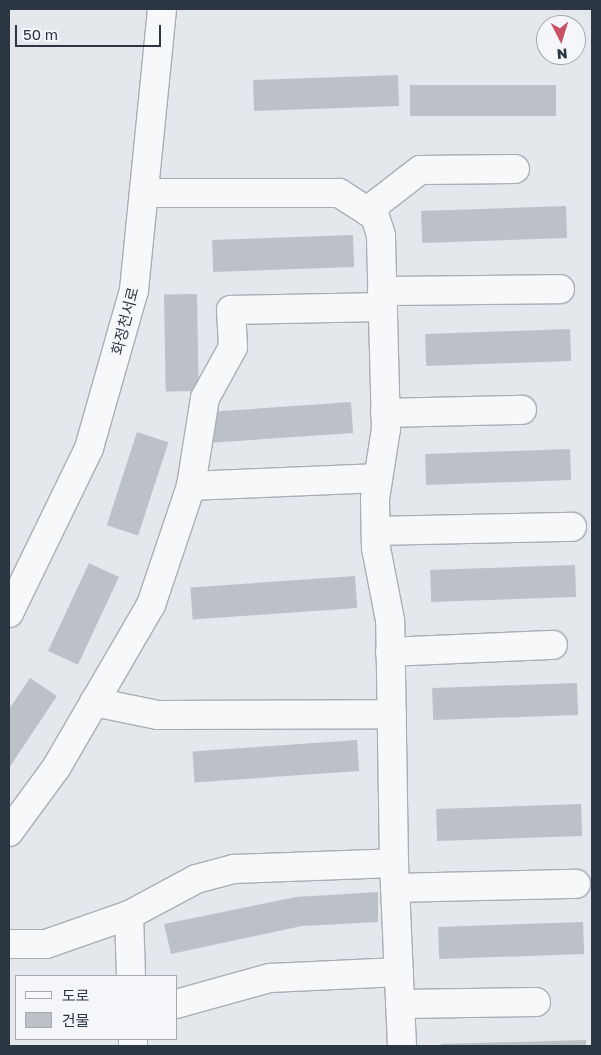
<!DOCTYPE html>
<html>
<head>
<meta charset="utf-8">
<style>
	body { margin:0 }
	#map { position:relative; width:601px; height:1055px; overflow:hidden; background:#e4e7eb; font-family:"Golos Text","Noto Sans KR",sans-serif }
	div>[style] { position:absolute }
	.building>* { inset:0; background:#bcc1c8; transform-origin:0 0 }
	.roads { filter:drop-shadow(1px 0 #a9aeb5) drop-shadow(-1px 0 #a9aeb5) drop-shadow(0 1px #a9aeb5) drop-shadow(0 -1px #a9aeb5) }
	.minor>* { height:28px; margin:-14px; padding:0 14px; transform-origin:14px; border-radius:14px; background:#f7f8fa }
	span { translate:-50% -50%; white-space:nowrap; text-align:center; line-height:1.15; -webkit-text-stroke:5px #f4f6f9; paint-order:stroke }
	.street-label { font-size:15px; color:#2c3643 }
	.frame { position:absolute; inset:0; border:10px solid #2c3643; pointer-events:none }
	.legend { position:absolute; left:15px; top:975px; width:162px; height:65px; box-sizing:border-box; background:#f4f6f9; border:1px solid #a4a9b0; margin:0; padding:6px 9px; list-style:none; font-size:15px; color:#2c3643 }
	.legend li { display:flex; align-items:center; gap:10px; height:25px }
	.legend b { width:25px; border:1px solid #a4a9b0 }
	.north { position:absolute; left:536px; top:15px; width:50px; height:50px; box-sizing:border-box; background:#f4f6f9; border:1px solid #a4a9b0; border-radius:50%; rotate:175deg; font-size:14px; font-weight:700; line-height:20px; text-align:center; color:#2c3643 }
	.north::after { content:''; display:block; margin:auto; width:18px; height:22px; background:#ca5068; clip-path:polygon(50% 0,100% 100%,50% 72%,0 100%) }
	.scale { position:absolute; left:15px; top:25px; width:146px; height:22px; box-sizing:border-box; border:2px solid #2c3643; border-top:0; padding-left:6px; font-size:15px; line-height:18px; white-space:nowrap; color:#2c3643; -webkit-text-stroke:4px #f4f6f9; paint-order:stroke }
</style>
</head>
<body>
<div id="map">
	<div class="building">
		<div style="left:398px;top:75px;width:31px;height:145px;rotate:88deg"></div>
		<div style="left:556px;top:85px;width:31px;height:146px;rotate:90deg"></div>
		<div style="left:566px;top:206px;width:32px;height:145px;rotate:88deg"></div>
		<div style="left:353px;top:235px;width:32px;height:141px;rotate:88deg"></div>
		<div style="left:197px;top:294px;width:97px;height:33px;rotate:89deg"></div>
		<div style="left:570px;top:329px;width:32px;height:145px;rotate:88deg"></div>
		<div style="left:351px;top:402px;width:31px;height:141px;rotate:86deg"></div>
		<div style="left:137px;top:432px;width:33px;height:98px;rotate:18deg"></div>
		<div style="left:570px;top:449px;width:31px;height:145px;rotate:88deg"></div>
		<div style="left:89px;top:563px;width:33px;height:97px;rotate:25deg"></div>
		<div style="left:575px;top:565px;width:32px;height:145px;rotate:88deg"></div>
		<div style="left:355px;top:576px;width:32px;height:165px;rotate:86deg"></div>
		<div style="clip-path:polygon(30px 678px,57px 696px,9px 768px,9px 709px)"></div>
		<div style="left:577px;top:683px;width:32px;height:145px;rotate:88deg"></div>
		<div style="left:357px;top:740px;width:31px;height:165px;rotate:86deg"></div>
		<div style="left:581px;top:804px;width:32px;height:145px;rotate:88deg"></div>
		<div style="clip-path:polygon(378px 892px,378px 922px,302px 926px,171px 954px,164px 924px,296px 897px)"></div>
		<div style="left:583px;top:922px;width:32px;height:145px;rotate:88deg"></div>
		<div style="clip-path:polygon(586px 1040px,586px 1046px,441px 1046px,441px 1044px)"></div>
	</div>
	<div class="roads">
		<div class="minor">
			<div style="left:367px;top:211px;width:67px;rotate:-37.7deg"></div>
			<div style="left:420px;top:170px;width:95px;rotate:-0.6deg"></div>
			<div style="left:382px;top:291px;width:178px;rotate:-0.6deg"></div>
			<div style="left:385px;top:413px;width:137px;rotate:-1.3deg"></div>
			<div style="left:191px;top:486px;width:89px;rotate:-81deg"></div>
			<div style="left:205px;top:398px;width:58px;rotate:-61.2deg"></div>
			<div style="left:233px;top:347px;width:37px;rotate:-93deg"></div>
			<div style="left:231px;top:310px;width:152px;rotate:-1.1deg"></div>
			<div style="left:376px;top:531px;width:196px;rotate:-1.2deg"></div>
			<div style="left:9px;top:613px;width:183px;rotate:-64.1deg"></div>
			<div style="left:89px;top:448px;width:164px;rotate:-74.1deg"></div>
			<div style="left:134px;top:290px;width:282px;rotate:-84.3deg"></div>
			<div style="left:390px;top:652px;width:163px;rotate:-2.5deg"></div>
			<div style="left:94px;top:702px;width:65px;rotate:11.5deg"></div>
			<div style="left:158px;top:715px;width:234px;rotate:-0.2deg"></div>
			<div style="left:9px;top:832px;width:79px;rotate:-53.7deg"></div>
			<div style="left:56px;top:768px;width:189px;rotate:-59.8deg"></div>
			<div style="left:151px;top:605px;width:126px;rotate:-71.4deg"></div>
			<div style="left:191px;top:486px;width:187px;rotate:-2.4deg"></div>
			<div style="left:394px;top:863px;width:183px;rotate:87.5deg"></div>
			<div style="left:395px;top:888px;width:181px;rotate:-1.3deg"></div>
			<div style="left:129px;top:915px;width:61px;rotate:88.1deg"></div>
			<div style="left:9px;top:944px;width:37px"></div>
			<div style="left:46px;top:944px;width:88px;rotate:-19.3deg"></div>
			<div style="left:129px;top:915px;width:76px;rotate:-28.2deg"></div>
			<div style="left:196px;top:879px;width:39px;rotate:-15deg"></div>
			<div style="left:234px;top:869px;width:160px;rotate:-2.1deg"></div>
			<div style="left:394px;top:863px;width:243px;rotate:-90.9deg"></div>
			<div style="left:390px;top:620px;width:73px;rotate:-101deg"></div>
			<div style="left:376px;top:548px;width:49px;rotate:-91.2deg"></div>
			<div style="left:375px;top:499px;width:71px;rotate:-81.1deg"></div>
			<div style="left:386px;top:429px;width:194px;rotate:-91.5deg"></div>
			<div style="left:381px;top:235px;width:20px;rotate:-108deg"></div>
			<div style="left:375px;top:216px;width:43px;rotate:-147.4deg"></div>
			<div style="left:339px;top:193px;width:193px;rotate:180deg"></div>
			<div style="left:176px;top:1004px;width:98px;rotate:-15.5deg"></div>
			<div style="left:270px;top:978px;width:129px;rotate:-2.7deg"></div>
			<div style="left:400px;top:1004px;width:136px;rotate:-0.8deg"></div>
			<div style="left:133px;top:1039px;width:7px;rotate:90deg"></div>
		</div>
	</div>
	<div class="street-label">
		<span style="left:125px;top:321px;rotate:-76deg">화정천서로</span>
	</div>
	<div class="frame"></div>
	<ul class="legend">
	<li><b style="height:6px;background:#f7f8fa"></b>도로</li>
	<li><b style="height:14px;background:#bcc1c8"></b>건물</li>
	</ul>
	<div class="north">N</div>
	<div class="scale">50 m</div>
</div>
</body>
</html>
